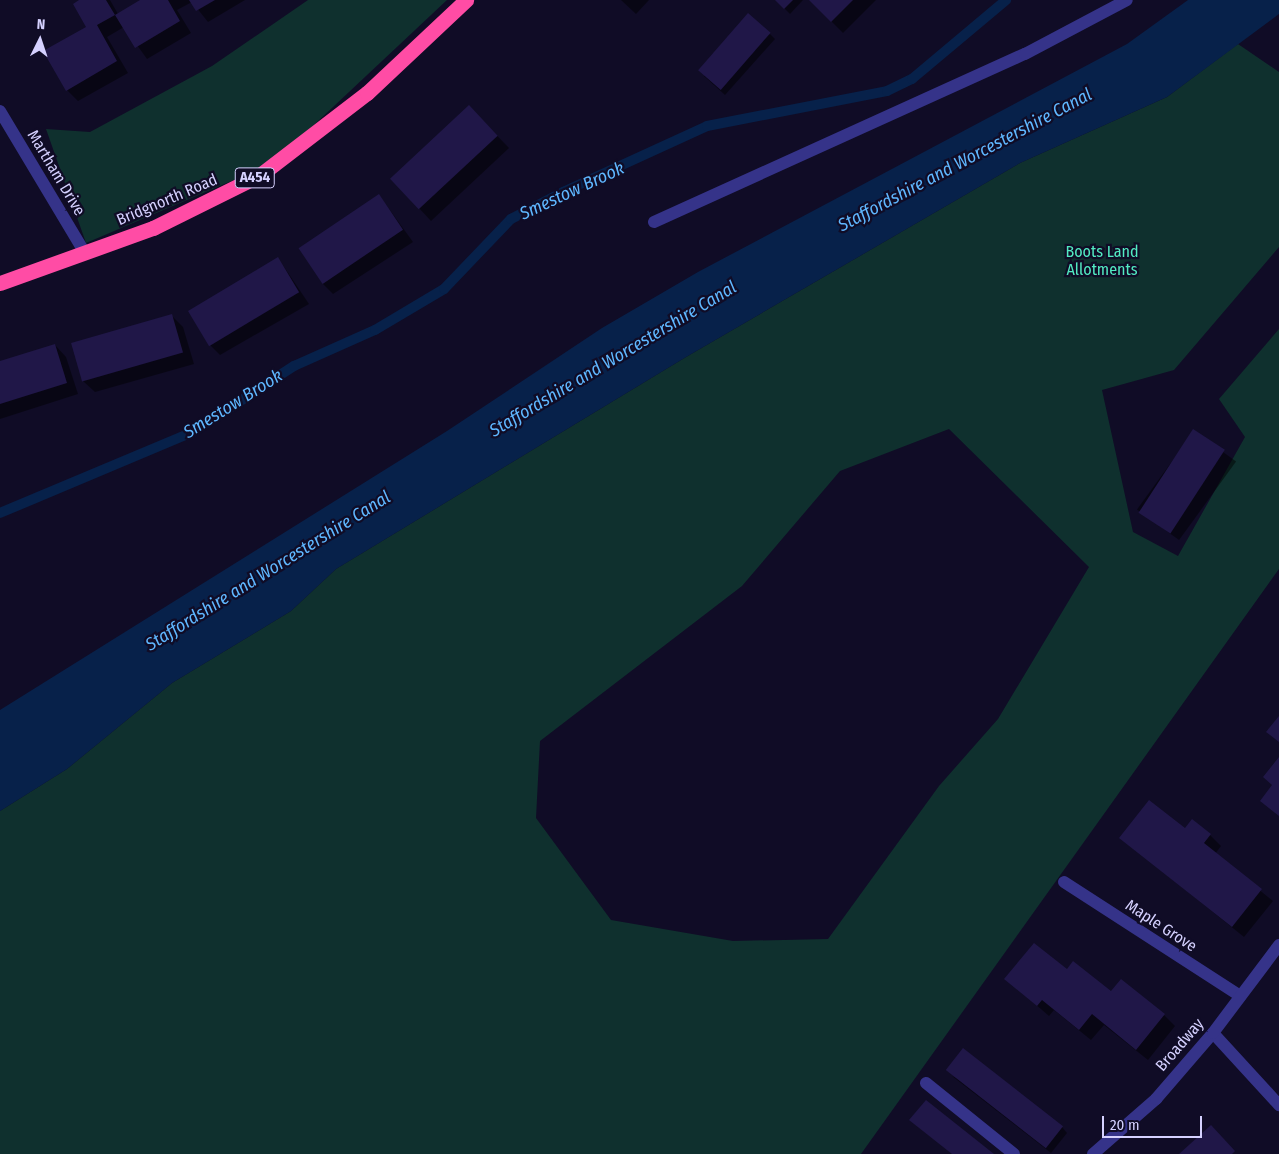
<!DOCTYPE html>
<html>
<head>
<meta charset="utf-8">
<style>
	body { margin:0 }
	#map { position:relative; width:1279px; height:1154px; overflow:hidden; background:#100c26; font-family:"Fira Sans Condensed",sans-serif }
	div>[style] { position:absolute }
	.green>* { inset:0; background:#0f302e }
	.water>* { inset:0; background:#07214a }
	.shadow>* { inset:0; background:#0007; transform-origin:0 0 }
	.stream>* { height:10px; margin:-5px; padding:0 5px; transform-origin:5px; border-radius:5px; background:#07214a }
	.building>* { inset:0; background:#201748; transform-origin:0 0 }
	.lane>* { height:12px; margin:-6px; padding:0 6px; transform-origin:6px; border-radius:6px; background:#353389 }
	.street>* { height:12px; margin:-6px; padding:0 6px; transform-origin:6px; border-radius:6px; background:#353389 }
	.highway>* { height:15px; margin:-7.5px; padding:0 7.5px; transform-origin:7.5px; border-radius:7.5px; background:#ff4ca5 }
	span { translate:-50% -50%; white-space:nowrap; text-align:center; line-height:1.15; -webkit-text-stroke:4.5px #100c26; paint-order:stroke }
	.shield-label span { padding:1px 4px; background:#100c26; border:1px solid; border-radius:4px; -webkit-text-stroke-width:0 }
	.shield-label { font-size:15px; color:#d5d1ff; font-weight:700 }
	.street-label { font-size:16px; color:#d5d1ff }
	.park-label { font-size:16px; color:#52eac2 }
	.water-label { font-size:18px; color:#5fb7ff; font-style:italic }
	.north { position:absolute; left:15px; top:15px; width:50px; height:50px; -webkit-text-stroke:4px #100c26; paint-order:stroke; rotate:4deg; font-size:14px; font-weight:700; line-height:20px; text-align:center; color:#d5d1ff }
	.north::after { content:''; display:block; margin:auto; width:18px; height:22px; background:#d5d1ff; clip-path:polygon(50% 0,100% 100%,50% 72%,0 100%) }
	.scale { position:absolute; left:1102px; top:1116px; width:100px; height:22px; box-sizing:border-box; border:2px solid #d5d1ff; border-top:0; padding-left:6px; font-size:15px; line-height:18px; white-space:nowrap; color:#d5d1ff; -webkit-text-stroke:4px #100c26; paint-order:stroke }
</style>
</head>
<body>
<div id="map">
	<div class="green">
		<div style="clip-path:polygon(308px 0,447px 0,300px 138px,255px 171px,86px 243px,46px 129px,90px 132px,212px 66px)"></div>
		<div style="clip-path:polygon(evenodd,1238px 44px,1279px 72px,1279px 247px,1174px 370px,1102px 390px,1133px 532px,1178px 556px,1245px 437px,1219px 399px,1279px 329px,1279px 569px,861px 1154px,0 1154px,0 811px,67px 769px,172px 683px,291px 611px,336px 569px,686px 357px,1020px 163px,1167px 97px,1238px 44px,949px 429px,1089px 567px,998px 719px,939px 786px,828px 939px,733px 941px,611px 920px,536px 818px,540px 741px,742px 586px,840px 471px,949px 429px)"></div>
	</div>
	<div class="water">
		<div style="clip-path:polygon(1188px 0,1279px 0,1279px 14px,1167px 97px,1020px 163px,686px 357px,336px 569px,291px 611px,172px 683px,67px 769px,0 811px,0 710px,447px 431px,602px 328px,698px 272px,1127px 44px)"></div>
	</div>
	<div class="shadow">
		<div style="clip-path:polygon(82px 0,110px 0,118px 14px,143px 0,245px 0,208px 22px,192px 2px,177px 10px,191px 33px,147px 59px,124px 27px,107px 37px,128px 73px,78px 101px,67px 90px,88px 27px)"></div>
		<div style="clip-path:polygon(621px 0,649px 0,636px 14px)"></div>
		<div style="clip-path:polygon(776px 0,803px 0,790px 14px)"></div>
		<div style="clip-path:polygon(810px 0,876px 0,843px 33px)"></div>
		<div style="clip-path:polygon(770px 34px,775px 39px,725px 95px,704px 76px)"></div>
		<div style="clip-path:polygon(480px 118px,509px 148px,431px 221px,392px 179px)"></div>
		<div style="clip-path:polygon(379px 195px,413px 242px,333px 294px,322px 283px)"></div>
		<div style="clip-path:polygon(278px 258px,309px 304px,220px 355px,209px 344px)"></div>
		<div style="clip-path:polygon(172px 316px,183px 327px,194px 364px,95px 392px,83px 381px,73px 345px)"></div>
		<div style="clip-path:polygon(55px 345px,66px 357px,78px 394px,0 419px,0 363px)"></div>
		<div style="left:1194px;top:431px;width:52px;height:97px;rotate:36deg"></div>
		<div style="clip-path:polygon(1185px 830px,1210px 835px,1221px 846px,1215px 854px,1273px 901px,1244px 937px,1121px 838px)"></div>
		<div style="clip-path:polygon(1067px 971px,1164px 1015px,1175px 1026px,1148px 1060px,1104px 1025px,1091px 1040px,1054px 1010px,1049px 1016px,1006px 979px)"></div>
		<div style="clip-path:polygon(952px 1076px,1062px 1127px,1067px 1133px,1051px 1153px)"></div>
	</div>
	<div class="stream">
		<div style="left:0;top:513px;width:209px;rotate:-22.8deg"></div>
		<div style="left:193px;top:432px;width:121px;rotate:-33.2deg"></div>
		<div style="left:294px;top:366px;width:89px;rotate:-24deg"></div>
		<div style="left:375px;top:330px;width:80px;rotate:-30.7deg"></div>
		<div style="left:444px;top:289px;width:97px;rotate:-46.3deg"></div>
		<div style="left:511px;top:219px;width:59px;rotate:-27.4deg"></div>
		<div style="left:563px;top:192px;width:158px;rotate:-24.6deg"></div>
		<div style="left:707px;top:126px;width:183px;rotate:-11deg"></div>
		<div style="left:887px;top:91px;width:28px;rotate:-26deg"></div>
		<div style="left:912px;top:79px;width:123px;rotate:-40deg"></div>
	</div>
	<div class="building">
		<div style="clip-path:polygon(79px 0,106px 0,115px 15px,140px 0,168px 0,180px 21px,135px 48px,115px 15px,97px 25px,117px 61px,66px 91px,43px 51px,86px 27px,73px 4px)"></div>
		<div style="clip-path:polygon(189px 0,215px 0,196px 11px)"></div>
		<div style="clip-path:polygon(775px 0,793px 0,784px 9px)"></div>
		<div style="clip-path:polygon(809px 0,853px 0,831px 22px)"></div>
		<div style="left:748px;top:13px;width:30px;height:76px;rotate:41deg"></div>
		<div style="left:469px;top:105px;width:42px;height:108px;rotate:47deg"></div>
		<div style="left:379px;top:194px;width:43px;height:97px;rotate:56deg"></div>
		<div style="left:278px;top:257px;width:41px;height:105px;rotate:59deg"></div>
		<div style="left:172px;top:314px;width:40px;height:105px;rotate:74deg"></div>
		<div style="clip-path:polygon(55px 344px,67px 383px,0 404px,0 361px)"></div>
		<div style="left:1193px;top:429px;width:38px;height:100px;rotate:33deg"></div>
		<div style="clip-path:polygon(1279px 716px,1279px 742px,1266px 732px)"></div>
		<div style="clip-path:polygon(1279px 757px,1279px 816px,1260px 801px,1272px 785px,1263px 777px)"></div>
		<div style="clip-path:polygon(1149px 800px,1185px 828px,1192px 819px,1211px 834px,1204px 843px,1262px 889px,1232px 927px,1119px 838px)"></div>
		<div style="clip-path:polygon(1034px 943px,1067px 969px,1073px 961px,1111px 991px,1121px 979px,1165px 1014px,1136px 1050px,1092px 1014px,1079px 1030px,1042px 1000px,1037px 1006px,1004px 979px)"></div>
		<div style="left:963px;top:1048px;width:127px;height:28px;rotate:38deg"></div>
		<div style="clip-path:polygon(926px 1100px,994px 1154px,952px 1154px,909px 1120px)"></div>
		<div style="clip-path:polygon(1211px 1125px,1235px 1151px,1232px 1154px,1179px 1154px)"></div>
	</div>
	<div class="lane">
		<div style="left:654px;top:222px;width:407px;rotate:-24.4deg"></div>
		<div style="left:1025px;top:54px;width:115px;rotate:-27.9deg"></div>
		<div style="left:926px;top:1083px;width:113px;rotate:38.9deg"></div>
	</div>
	<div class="street">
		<div style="left:0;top:111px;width:165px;rotate:59.1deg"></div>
		<div style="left:1064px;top:882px;width:210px;rotate:32.9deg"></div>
		<div style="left:1213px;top:1033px;width:98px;rotate:47.5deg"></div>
		<div style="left:1093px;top:1154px;width:84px;rotate:-41.1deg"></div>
		<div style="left:1156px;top:1099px;width:87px;rotate:-49.2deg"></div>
		<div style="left:1213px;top:1033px;width:110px;rotate:-53.1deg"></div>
	</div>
	<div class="highway">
		<div style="left:0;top:283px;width:163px;rotate:-19.8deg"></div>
		<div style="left:153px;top:228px;width:119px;rotate:-26.4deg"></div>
		<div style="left:260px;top:175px;width:135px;rotate:-37.5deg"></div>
		<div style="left:367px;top:93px;width:136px;rotate:-43.2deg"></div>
	</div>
	<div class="shield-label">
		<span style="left:255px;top:178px">A454</span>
	</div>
	<div class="street-label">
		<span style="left:56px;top:173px;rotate:59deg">Martham Drive</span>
		<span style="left:167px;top:200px;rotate:-23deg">Bridgnorth Road</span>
		<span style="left:1161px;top:926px;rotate:33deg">Maple Grove</span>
		<span style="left:1180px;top:1045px;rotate:-49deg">Broadway</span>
	</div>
	<div class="park-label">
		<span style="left:1102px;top:261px">Boots Land<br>Allotments</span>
	</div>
	<div class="water-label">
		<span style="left:965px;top:160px;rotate:-28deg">Staffordshire and Worcestershire Canal</span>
		<span style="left:572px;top:191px;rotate:-25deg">Smestow Brook</span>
		<span style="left:613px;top:359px;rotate:-31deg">Staffordshire and Worcestershire Canal</span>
		<span style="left:233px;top:404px;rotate:-32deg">Smestow Brook</span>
		<span style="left:268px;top:571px;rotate:-32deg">Staffordshire and Worcestershire Canal</span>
	</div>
	<div class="north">N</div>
	<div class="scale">20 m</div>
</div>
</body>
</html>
